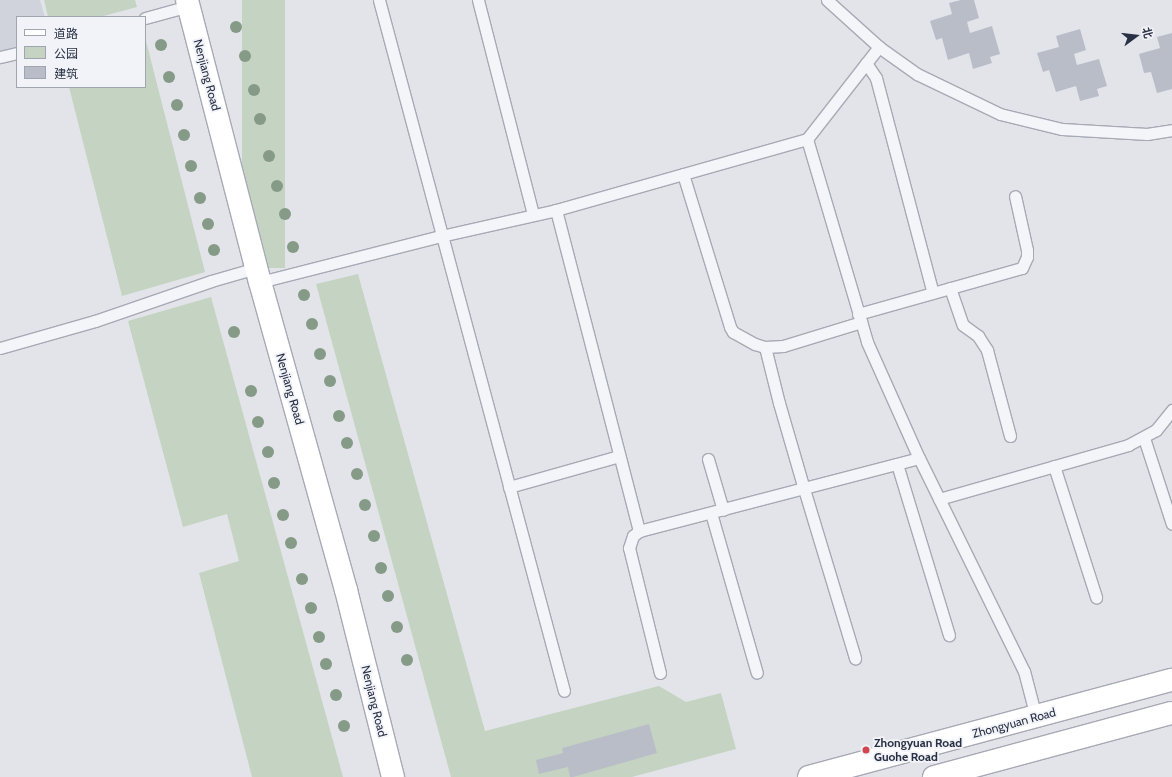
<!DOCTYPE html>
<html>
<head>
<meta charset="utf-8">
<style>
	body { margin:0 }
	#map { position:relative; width:1172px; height:777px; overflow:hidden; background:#e2e4ea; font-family:Cabin,"Noto Sans SC",sans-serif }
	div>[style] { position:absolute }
	.built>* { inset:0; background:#d0d3dc }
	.green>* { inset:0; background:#c5d4c2; transform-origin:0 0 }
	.building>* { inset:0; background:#b9bdc8 }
	.roads { filter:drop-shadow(1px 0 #a7aab5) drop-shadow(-1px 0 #a7aab5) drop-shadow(0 1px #a7aab5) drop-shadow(0 -1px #a7aab5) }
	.service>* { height:11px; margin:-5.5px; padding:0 5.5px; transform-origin:5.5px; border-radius:5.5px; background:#f4f5f8 }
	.secondary>* { height:22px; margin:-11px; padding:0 11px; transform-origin:11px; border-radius:11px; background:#fff }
	.primary>* { height:22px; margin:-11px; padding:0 11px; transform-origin:11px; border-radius:11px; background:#fff }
	.trees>* { width:12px; height:12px; margin:-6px; border-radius:50%; background:#869b87 }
	.dots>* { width:11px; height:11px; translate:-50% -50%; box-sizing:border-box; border:2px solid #f1f3f8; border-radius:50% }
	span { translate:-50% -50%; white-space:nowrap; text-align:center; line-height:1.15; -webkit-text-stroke:3.5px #f1f3f8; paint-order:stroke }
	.street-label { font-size:12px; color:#293043 }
	.poi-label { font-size:12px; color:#293043; font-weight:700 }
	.left { translate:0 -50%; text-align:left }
	.legend { position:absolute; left:16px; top:16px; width:130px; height:72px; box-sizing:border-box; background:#f1f3f8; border:1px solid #a1a5b0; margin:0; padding:5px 7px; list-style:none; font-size:12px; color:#293043 }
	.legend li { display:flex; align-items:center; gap:8px; height:20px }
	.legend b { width:20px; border:1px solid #a1a5b0 }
	.north { position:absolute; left:1116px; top:16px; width:40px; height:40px; -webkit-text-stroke:3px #f1f3f8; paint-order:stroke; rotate:75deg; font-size:11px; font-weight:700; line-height:16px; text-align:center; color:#293043 }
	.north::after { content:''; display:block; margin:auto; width:14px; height:18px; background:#293043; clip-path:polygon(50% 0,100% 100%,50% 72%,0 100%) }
</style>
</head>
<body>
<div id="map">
	<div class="built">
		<div style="clip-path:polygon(0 0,40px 0,45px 17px,17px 17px,17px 56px,0 61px)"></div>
	</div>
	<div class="green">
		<div style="clip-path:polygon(44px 0,135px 0,137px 7px,100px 17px,48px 17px)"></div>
		<div style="left:242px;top:0;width:43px;height:268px"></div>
		<div style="clip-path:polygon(145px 37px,205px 272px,122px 296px,69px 87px,145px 87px)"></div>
		<div style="clip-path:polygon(358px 274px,485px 731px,659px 686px,686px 702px,721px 693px,736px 749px,632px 777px,451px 777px,316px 284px)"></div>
		<div style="clip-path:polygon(211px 297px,343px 777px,252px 777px,199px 573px,239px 561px,227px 514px,183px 527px,128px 321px)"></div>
	</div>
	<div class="building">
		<div style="clip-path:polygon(961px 0,974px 0,979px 18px,967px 22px,970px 33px,992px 26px,1000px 54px,990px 57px,992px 63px,973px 69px,969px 53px,948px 60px,942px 38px,936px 40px,930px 21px,952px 14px,949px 3px)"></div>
		<div style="clip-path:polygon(1080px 29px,1086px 50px,1074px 54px,1077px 65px,1099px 59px,1107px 86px,1097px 89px,1099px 96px,1080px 101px,1076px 86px,1056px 92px,1049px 70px,1043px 72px,1037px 53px,1059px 47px,1056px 36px)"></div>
		<div style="clip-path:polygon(1172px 33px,1172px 89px,1157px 93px,1151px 72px,1144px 73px,1139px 54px,1160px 48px,1157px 37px)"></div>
		<div style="clip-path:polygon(649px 724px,657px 753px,573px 777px,570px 777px,568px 767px,539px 774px,536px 760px,563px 753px,562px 748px)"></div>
	</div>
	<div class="roads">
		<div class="service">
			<div style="left:379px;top:0;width:715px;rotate:75.01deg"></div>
			<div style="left:478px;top:0;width:221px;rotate:75.6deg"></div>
			<div style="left:827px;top:0;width:70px;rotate:42.1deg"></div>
			<div style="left:879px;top:47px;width:47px;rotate:35.4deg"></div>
			<div style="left:917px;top:74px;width:92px;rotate:25.7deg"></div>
			<div style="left:1000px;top:114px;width:64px;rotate:13.6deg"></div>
			<div style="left:1062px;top:129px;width:85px;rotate:3.4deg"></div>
			<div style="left:1147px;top:134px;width:25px;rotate:-9deg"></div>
			<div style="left:145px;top:18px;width:46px;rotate:-15.3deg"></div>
			<div style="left:0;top:57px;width:17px;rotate:-13deg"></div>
			<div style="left:866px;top:63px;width:18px;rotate:56deg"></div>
			<div style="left:876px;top:78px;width:222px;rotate:75.2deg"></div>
			<div style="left:807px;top:139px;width:212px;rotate:73.5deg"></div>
			<div style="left:867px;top:342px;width:127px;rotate:65.9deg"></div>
			<div style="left:919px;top:458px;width:237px;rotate:63.8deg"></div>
			<div style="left:1024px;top:671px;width:48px;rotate:75.4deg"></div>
			<div style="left:683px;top:174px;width:160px;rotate:72.9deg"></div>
			<div style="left:730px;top:327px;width:6px;rotate:59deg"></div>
			<div style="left:733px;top:332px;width:25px;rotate:29deg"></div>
			<div style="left:755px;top:344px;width:10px;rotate:17deg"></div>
			<div style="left:765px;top:347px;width:18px;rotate:-3deg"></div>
			<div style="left:783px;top:346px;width:82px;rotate:-17.1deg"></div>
			<div style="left:556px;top:210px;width:332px;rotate:75.5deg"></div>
			<div style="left:260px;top:282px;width:187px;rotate:-14.3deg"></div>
			<div style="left:441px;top:236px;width:118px;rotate:-12.7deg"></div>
			<div style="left:556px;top:210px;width:261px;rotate:-15.8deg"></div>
			<div style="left:807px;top:139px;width:117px;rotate:-52deg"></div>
			<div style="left:950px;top:288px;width:39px;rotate:71deg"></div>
			<div style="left:963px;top:325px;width:19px;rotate:36deg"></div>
			<div style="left:978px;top:336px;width:17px;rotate:57deg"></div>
			<div style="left:987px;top:350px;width:89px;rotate:75deg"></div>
			<div style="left:858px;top:314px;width:170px;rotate:-15.7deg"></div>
			<div style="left:1022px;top:268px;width:12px;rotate:-66deg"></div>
			<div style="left:1027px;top:257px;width:7px;rotate:-90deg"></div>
			<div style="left:1027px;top:250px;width:55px;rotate:-102.5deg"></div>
			<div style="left:765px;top:347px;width:58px;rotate:76deg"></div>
			<div style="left:779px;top:403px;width:90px;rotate:73.8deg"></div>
			<div style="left:804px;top:489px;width:177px;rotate:73.2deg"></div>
			<div style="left:0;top:348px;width:99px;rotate:-15.9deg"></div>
			<div style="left:95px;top:321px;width:123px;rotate:-19deg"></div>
			<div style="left:211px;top:281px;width:47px;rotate:-16.1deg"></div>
			<div style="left:1144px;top:438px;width:90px;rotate:72deg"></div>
			<div style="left:708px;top:459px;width:53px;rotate:73.6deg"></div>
			<div style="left:897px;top:464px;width:179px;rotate:73.1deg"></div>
			<div style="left:1054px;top:466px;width:138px;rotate:72.2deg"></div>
			<div style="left:509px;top:487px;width:114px;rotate:-15.7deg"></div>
			<div style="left:939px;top:499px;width:197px;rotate:-15.9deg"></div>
			<div style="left:1128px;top:445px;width:32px;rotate:-28deg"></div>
			<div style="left:1156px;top:430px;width:26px;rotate:-51deg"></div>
			<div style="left:711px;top:513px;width:166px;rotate:74deg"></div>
			<div style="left:660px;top:673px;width:129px;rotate:-103.9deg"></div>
			<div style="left:629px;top:548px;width:13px;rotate:-72deg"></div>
			<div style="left:633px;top:536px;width:8px;rotate:-40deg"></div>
			<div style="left:639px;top:531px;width:289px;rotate:-14.6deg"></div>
		</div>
		<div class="secondary">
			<div style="left:809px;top:777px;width:376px;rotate:-15deg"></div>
			<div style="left:934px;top:777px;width:246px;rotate:-15.1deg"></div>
		</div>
		<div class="primary">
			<div style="left:187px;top:0;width:291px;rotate:75.5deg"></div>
			<div style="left:260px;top:282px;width:320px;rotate:74.4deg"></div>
			<div style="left:346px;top:590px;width:193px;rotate:75.9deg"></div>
		</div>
	</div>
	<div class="trees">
		<div style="left:236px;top:27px"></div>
		<div style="left:161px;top:45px"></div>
		<div style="left:245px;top:56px"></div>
		<div style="left:169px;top:77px"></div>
		<div style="left:254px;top:90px"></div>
		<div style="left:177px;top:105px"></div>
		<div style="left:260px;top:119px"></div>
		<div style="left:184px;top:135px"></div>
		<div style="left:269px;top:156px"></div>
		<div style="left:191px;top:166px"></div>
		<div style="left:277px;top:186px"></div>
		<div style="left:200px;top:198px"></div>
		<div style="left:285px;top:214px"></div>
		<div style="left:208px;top:224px"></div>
		<div style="left:293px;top:247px"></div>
		<div style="left:214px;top:250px"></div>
		<div style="left:304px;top:295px"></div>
		<div style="left:312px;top:324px"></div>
		<div style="left:234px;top:332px"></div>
		<div style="left:320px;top:354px"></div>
		<div style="left:330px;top:381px"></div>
		<div style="left:251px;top:391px"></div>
		<div style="left:339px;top:416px"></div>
		<div style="left:258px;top:422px"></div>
		<div style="left:347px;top:443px"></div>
		<div style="left:268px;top:452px"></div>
		<div style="left:357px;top:474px"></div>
		<div style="left:274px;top:483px"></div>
		<div style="left:365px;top:505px"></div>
		<div style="left:283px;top:515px"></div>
		<div style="left:374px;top:536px"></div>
		<div style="left:291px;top:543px"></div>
		<div style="left:381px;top:568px"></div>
		<div style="left:302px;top:579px"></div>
		<div style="left:388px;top:596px"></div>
		<div style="left:311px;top:608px"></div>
		<div style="left:397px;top:627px"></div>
		<div style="left:319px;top:637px"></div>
		<div style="left:407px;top:660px"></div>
		<div style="left:326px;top:664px"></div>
		<div style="left:336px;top:695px"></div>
		<div style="left:344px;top:726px"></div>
	</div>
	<div class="dots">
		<div style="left:866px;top:750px;background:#d1454e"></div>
	</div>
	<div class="street-label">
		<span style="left:207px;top:75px;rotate:75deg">Nenjiang Road</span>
		<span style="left:290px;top:389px;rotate:74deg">Nenjiang Road</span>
		<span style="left:374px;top:701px;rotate:76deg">Nenjiang Road</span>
		<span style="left:1014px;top:723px;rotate:-15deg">Zhongyuan Road</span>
	</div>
	<div class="poi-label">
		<span class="left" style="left:874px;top:750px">Zhongyuan Road<br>Guohe Road</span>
	</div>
	<ul class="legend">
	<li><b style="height:5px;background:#fff"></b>道路</li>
	<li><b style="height:11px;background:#c5d4c2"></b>公园</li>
	<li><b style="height:11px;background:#b9bdc8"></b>建筑</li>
	</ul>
	<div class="north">北</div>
</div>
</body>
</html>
